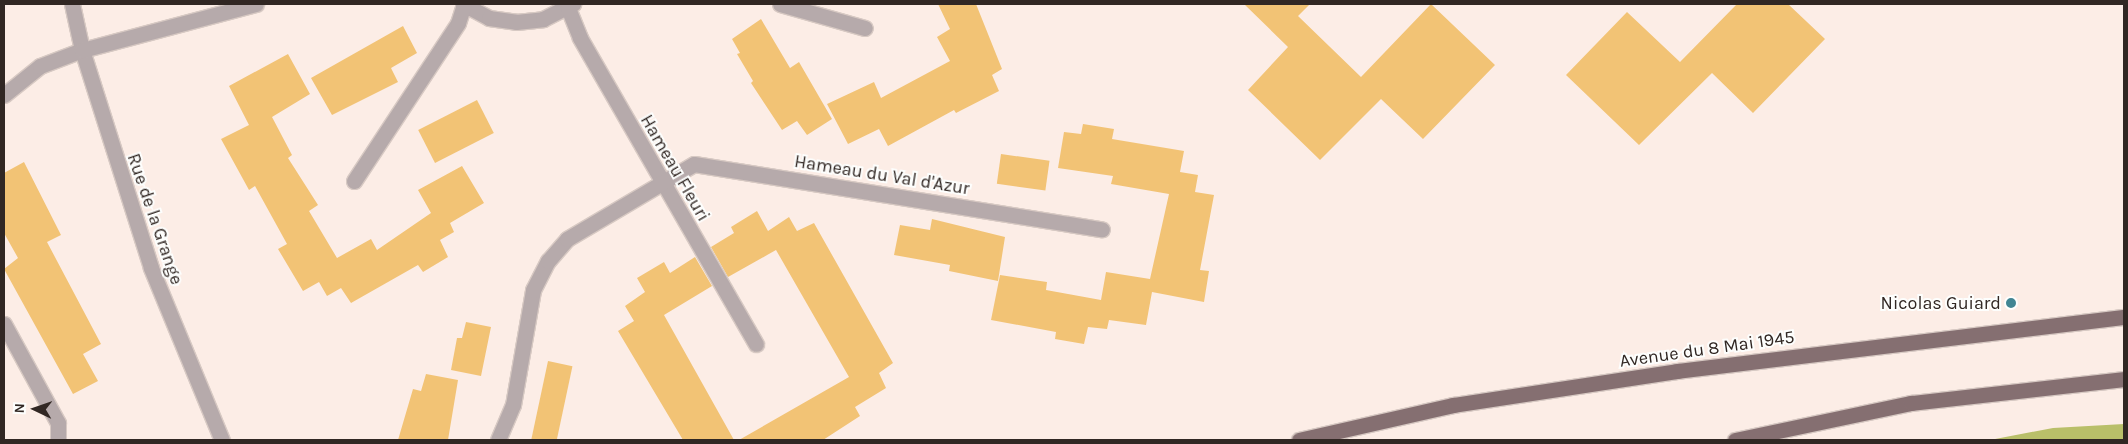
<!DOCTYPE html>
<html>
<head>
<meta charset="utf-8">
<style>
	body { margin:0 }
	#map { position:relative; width:2128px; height:444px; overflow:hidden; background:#fcede6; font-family:Karla,sans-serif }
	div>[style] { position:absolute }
	.forest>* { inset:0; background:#b9bf69 }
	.building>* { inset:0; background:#f2c375; transform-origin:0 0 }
	.roads { filter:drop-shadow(1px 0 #d7c9c3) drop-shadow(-1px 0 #d7c9c3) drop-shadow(0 1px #d7c9c3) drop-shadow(0 -1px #d7c9c3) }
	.minor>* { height:15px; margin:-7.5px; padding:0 7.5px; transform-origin:7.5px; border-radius:7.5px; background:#b6aaab }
	.major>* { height:15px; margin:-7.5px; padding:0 7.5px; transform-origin:7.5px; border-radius:7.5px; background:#856f71 }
	.dots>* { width:14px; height:14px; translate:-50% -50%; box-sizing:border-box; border:2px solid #fdfefd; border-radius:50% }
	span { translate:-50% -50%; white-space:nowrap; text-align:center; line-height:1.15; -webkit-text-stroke:4px #fdfefd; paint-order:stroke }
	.street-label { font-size:18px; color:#312723 }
	.poi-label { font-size:18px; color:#312723 }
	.right { translate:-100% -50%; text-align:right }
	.frame { position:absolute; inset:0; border:5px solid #312723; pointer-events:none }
	.north { position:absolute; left:10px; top:384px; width:50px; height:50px; -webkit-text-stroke:4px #fdfefd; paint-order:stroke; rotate:273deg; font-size:14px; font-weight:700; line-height:20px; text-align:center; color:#312723 }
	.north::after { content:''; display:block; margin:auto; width:18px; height:22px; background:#312723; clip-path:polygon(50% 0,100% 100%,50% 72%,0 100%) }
</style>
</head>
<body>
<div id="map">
	<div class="forest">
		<div style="clip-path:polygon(2124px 424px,2124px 440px,1990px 440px,2053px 428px)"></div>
	</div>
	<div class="building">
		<div style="clip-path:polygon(938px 4px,976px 4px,1002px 69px,992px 75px,999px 91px,956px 113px,954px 110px,888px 146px,879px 129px,848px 144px,827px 104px,874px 82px,881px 98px,950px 61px,937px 37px,950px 29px)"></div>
		<div style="clip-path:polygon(1244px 4px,1310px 4px,1298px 16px,1361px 77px,1431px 4px,1495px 65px,1423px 139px,1381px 99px,1320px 160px,1248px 90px,1288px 47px)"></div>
		<div style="clip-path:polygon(1737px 4px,1788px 4px,1825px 39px,1753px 113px,1712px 73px,1639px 145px,1566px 75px,1627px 12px,1680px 62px)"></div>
		<div style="clip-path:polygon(761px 19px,790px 68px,799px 62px,832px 119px,807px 135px,797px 121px,782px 130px,751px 83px,753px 81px,737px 54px,740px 53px,732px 39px)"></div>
		<div style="clip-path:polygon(403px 26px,417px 53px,391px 68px,398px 82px,332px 115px,311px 78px)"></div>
		<div style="clip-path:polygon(288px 54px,310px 94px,272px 117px,292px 155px,288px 158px,318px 205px,309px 211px,337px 258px,371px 239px,377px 250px,431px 213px,418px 190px,462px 166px,484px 203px,450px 223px,454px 232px,440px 240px,448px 257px,423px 272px,418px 265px,351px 303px,341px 288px,327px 296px,319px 282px,303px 291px,278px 249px,287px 244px,255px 186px,249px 190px,221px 139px,249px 125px,229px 86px)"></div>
		<div style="left:477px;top:100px;width:37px;height:66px;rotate:63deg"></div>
		<div style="clip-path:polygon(1083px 124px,1114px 129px,1112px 139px,1184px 151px,1180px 172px,1198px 175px,1195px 192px,1214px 195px,1200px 270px,1209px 271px,1204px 302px,1152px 292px,1146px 325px,1109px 320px,1107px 329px,1088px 327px,1084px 344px,1055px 339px,1056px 332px,991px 320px,1000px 275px,1047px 282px,1046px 290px,1101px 300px,1106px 272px,1150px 279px,1169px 194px,1111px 184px,1113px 176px,1058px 168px,1064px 132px,1081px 134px)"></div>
		<div style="left:1001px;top:154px;width:49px;height:30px;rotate:8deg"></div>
		<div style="clip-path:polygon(24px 162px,61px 235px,47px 242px,101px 344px,83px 354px,98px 381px,73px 394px,4px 269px,18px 258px,4px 233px,4px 173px)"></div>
		<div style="clip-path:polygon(757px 211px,768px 231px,789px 217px,797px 231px,814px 223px,893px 363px,879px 373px,886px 388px,855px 407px,860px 416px,823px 440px,739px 440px,849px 377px,776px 250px,728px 277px,711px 247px,734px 233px,731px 227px)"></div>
		<div style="clip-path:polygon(932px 219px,1005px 237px,998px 281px,949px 271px,950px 265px,894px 255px,900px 225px,930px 230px)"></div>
		<div style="clip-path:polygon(695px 257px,712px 286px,664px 315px,734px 440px,683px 440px,618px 331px,634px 321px,625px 306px,645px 292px,637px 278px,664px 262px,670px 273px)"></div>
		<div style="clip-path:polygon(466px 322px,491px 327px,481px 376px,451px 370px,457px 338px,462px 338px)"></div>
		<div style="left:548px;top:361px;width:25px;height:80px;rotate:12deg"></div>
		<div style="clip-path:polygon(426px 374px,458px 380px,448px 440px,398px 440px,413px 389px,421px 391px)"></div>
	</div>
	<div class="roads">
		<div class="minor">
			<div style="left:72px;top:4px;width:47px;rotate:77.7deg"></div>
			<div style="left:82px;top:50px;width:229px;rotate:72.4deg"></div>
			<div style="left:151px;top:268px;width:186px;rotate:67.6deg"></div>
			<div style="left:463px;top:4px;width:30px;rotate:28deg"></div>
			<div style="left:489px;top:18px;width:27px;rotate:8deg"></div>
			<div style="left:516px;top:22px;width:27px;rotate:-6deg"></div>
			<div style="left:543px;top:19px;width:34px;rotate:-27deg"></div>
			<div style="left:780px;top:4px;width:88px;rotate:15.8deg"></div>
			<div style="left:568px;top:8px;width:32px;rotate:68deg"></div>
			<div style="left:580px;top:38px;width:353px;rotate:60.1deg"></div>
			<div style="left:4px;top:95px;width:46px;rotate:-38.9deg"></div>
			<div style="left:40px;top:66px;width:45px;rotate:-20.9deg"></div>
			<div style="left:82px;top:50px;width:180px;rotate:-14.8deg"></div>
			<div style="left:354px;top:181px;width:189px;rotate:-56.6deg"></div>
			<div style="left:458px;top:23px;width:19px;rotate:-72deg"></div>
			<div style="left:4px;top:324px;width:113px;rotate:61.4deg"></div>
			<div style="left:58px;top:423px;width:17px;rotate:90deg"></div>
			<div style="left:498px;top:440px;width:38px;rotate:-67deg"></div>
			<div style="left:513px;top:405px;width:117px;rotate:-80.1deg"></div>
			<div style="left:533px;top:290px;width:33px;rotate:-63deg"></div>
			<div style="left:548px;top:261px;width:29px;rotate:-49deg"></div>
			<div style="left:567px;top:239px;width:147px;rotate:-30.6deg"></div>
			<div style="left:694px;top:164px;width:413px;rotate:9.1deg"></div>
		</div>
		<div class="major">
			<div style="left:1299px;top:440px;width:158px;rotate:-12.8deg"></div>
			<div style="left:1453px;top:405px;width:227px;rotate:-8.6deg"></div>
			<div style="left:1677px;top:371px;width:450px;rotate:-6.9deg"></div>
			<div style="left:1735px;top:440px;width:180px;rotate:-11.9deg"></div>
			<div style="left:1911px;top:403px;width:214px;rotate:-6.4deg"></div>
		</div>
	</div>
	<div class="dots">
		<div style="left:2011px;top:303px;background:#418593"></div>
	</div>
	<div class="street-label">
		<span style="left:675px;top:168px;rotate:60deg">Hameau Fleuri</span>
		<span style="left:882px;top:175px;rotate:9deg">Hameau du Val d'Azur</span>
		<span style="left:155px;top:219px;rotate:71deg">Rue de la Grange</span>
		<span style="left:1707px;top:349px;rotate:-8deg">Avenue du 8 Mai 1945</span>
	</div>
	<div class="poi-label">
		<span class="right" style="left:2001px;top:303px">Nicolas Guiard</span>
	</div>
	<div class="frame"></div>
	<div class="north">N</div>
</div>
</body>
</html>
